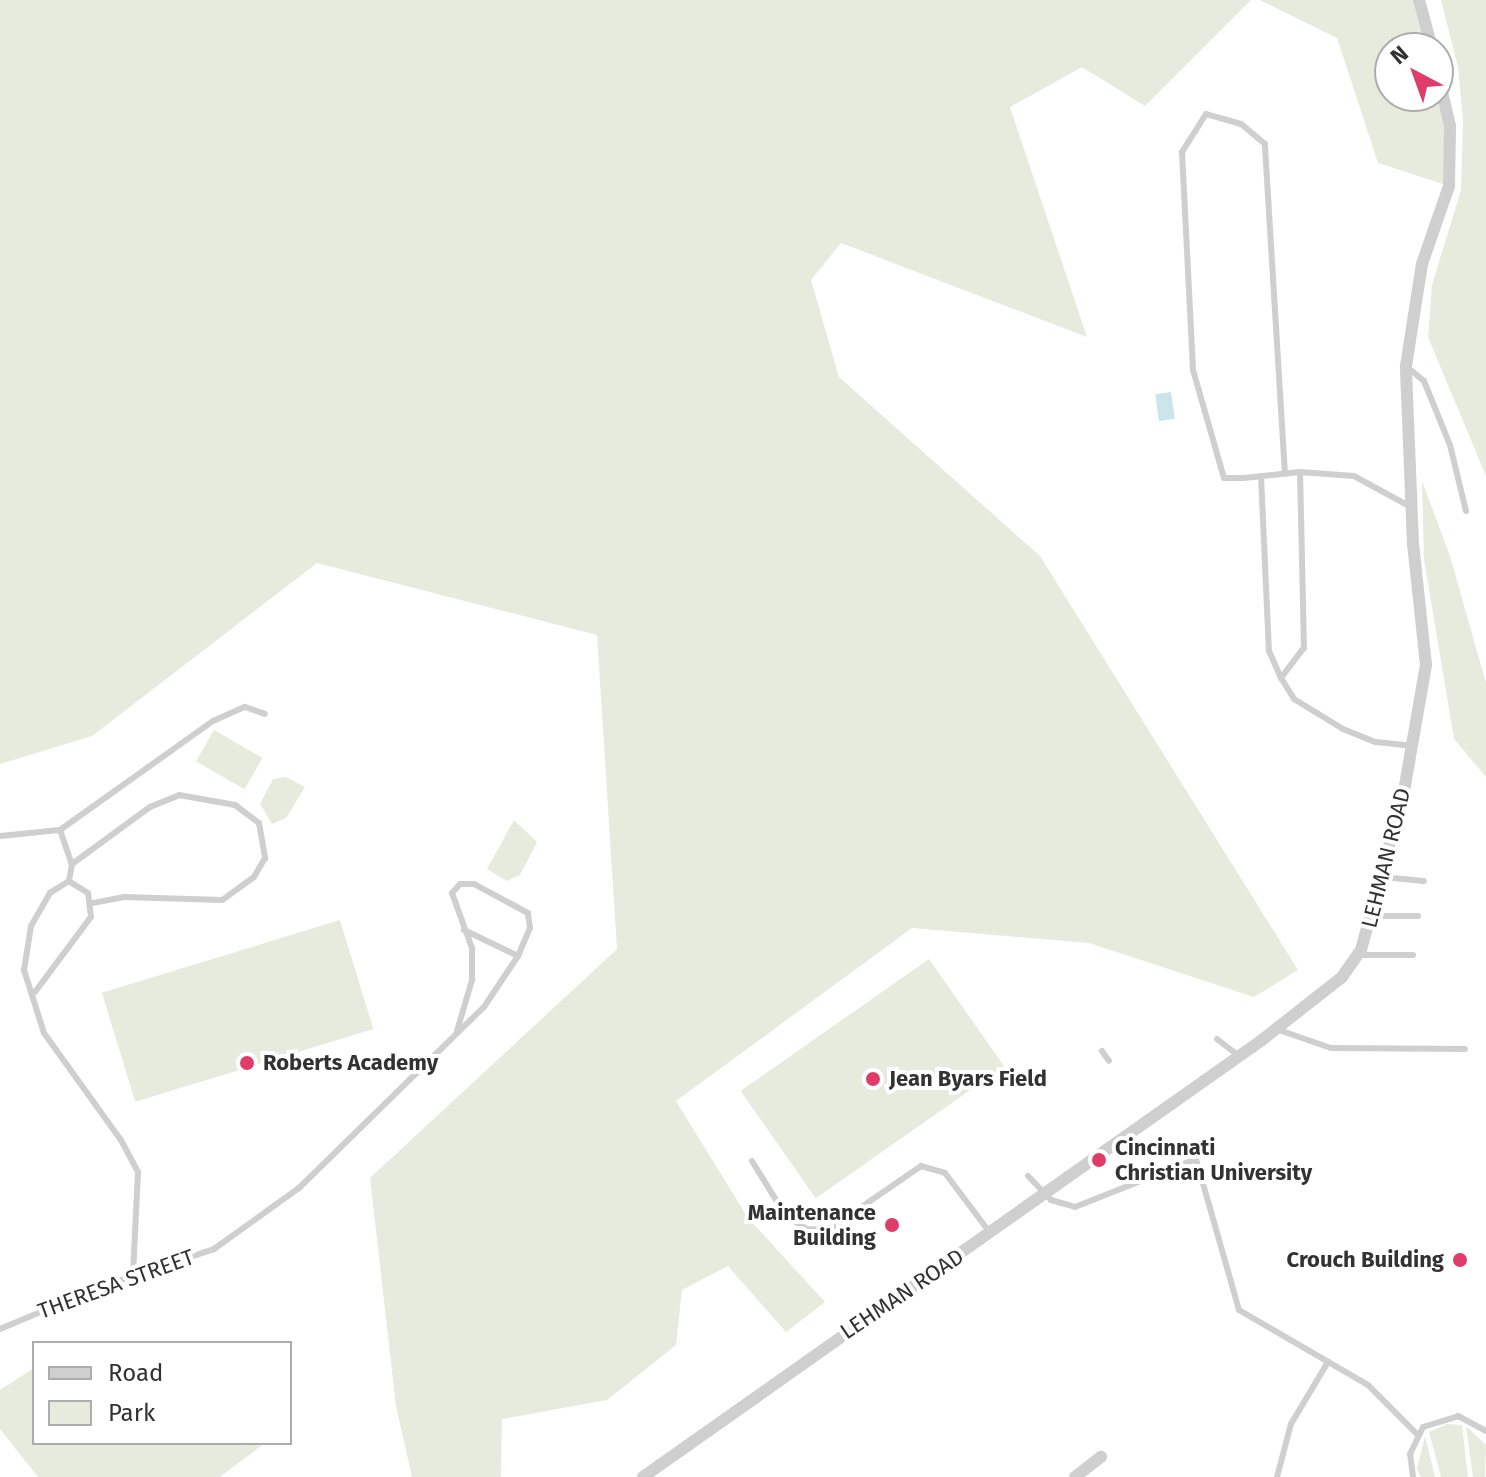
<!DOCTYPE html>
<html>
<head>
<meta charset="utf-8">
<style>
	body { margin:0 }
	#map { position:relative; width:1486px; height:1477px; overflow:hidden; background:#fff; font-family:"Fira Sans",sans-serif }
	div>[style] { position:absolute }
	.green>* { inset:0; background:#e7ebde; transform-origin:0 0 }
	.water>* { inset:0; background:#cbe5ea; transform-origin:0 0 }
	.lane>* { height:6px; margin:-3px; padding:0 3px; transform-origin:3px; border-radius:3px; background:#cfcfcf }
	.street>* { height:12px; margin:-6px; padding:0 6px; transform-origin:6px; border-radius:6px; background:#cfcfcf }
	.dots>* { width:22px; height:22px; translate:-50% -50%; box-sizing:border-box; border:4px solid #fff; border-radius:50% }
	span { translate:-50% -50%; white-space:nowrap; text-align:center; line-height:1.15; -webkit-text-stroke:8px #fff; paint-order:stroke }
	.street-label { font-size:22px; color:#323232 }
	.poi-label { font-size:22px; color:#323232; font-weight:700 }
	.left { translate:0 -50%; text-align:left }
	.right { translate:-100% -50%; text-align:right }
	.legend { position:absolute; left:32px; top:1341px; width:260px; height:104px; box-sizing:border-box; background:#fff; border:2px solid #adadad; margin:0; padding:10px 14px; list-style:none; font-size:24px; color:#323232 }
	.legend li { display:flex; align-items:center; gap:16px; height:40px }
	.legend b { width:40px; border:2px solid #adadad }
	.north { position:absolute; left:1374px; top:32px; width:80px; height:80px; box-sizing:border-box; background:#fff; border:2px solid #adadad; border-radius:50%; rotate:319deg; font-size:22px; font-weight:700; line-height:32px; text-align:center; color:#323232 }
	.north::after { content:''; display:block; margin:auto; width:28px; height:36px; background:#e03c6a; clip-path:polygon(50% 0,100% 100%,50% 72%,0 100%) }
</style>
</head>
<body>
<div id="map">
	<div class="green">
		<div style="clip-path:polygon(0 0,1251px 0,1145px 106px,1082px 67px,1010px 107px,1087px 337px,841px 243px,811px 280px,839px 377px,1040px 556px,1298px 970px,1254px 997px,1089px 943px,912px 928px,676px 1101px,748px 1218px,825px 1302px,786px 1332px,728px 1266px,682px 1290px,676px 1345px,607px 1400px,502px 1419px,501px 1477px,412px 1477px,396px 1406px,370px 1178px,617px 949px,597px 635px,317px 563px,92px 736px,0 764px)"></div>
		<div style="clip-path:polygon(1260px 0,1419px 0,1432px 48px,1390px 48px,1390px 96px,1438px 96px,1450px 126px,1449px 186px,1378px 163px,1337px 38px)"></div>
		<div style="clip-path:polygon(1441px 0,1486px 0,1486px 476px,1428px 337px,1432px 285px,1461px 190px,1463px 121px,1458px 67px)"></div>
		<div style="clip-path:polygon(1422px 481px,1450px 556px,1486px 683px,1486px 777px,1454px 739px,1424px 560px)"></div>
		<div style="left:214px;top:730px;width:56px;height:36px;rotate:30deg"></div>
		<div style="clip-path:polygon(286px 777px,305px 787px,286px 818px,272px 824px,260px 804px,273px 779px)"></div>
		<div style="clip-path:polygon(514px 820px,537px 842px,520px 875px,507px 881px,487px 869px)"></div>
		<div style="left:340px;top:920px;width:114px;height:249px;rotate:73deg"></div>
		<div style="left:929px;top:959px;width:131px;height:230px;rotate:55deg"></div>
		<div style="clip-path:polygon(34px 1368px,34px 1443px,265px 1443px,220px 1477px,38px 1477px,0 1429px,0 1390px)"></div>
		<div style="clip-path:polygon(1447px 1424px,1462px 1425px,1468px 1477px,1441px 1477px,1429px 1432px)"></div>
		<div style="clip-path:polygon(1466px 1426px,1486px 1445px,1485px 1477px,1473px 1477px)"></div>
		<div style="clip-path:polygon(1425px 1436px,1435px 1477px,1421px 1477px,1417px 1469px)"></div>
	</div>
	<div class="water">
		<div style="left:1171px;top:392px;width:27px;height:16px;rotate:82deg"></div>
	</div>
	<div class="lane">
		<div style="left:1406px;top:366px;width:23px;rotate:40deg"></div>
		<div style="left:1424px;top:381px;width:69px;rotate:67.9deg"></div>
		<div style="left:1450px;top:445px;width:68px;rotate:76.4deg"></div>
		<div style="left:1285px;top:474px;width:331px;rotate:-93.5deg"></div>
		<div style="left:1265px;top:144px;width:31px;rotate:-140deg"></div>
		<div style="left:1241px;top:124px;width:36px;rotate:-164deg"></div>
		<div style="left:1206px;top:114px;width:45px;rotate:122.3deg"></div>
		<div style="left:1182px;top:152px;width:218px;rotate:87.1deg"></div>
		<div style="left:1193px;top:370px;width:112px;rotate:74deg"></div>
		<div style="left:1224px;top:478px;width:20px"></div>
		<div style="left:1244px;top:478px;width:56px;rotate:-6.1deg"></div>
		<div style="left:1300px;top:472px;width:54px;rotate:4.2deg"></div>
		<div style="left:1354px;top:476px;width:65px;rotate:28.5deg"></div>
		<div style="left:1261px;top:476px;width:175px;rotate:87.4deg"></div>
		<div style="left:1269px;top:651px;width:30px;rotate:66deg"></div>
		<div style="left:1281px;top:678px;width:25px;rotate:58deg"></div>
		<div style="left:1294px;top:699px;width:57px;rotate:31.5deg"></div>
		<div style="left:1343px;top:729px;width:35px;rotate:22deg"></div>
		<div style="left:1376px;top:742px;width:36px;rotate:6deg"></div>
		<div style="left:1281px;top:678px;width:38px;rotate:-53deg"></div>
		<div style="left:1304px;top:648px;width:176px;rotate:-91.3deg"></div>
		<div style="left:60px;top:830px;width:36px;rotate:71deg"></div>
		<div style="left:72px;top:864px;width:17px;rotate:100deg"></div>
		<div style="left:0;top:836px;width:60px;rotate:-5.7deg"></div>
		<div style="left:60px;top:830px;width:188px;rotate:-35.5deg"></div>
		<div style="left:213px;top:721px;width:35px;rotate:-24deg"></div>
		<div style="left:245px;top:707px;width:21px;rotate:19deg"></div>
		<div style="left:72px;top:864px;width:97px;rotate:-36.2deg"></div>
		<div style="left:150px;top:807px;width:31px;rotate:-22deg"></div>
		<div style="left:179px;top:795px;width:57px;rotate:10.1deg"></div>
		<div style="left:235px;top:805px;width:30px;rotate:37deg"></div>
		<div style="left:259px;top:823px;width:36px;rotate:80deg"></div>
		<div style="left:265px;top:858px;width:22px;rotate:120deg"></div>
		<div style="left:254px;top:877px;width:39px;rotate:144deg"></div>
		<div style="left:222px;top:900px;width:98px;rotate:-178.2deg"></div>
		<div style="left:124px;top:897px;width:32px;rotate:169deg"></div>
		<div style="left:1382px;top:877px;width:42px;rotate:5.4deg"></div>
		<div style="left:1373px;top:916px;width:45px"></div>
		<div style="left:464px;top:930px;width:60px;rotate:25.7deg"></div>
		<div style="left:1357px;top:955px;width:56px"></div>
		<div style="left:35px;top:992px;width:94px;rotate:-53.3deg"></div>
		<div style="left:91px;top:917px;width:24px;rotate:-97deg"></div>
		<div style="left:88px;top:893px;width:22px;rotate:-148deg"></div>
		<div style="left:69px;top:881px;width:22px;rotate:148deg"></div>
		<div style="left:50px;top:893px;width:38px;rotate:120deg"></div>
		<div style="left:31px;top:926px;width:45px;rotate:99deg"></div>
		<div style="left:24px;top:970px;width:66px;rotate:72.4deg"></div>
		<div style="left:44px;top:1033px;width:132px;rotate:54.3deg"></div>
		<div style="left:121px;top:1140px;width:36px;rotate:62deg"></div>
		<div style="left:138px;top:1172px;width:104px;rotate:92.8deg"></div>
		<div style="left:1276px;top:1029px;width:58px;rotate:19.1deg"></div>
		<div style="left:1331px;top:1048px;width:134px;rotate:0.4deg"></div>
		<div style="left:1217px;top:1039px;width:28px;rotate:38deg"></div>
		<div style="left:1102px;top:1051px;width:12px;rotate:55deg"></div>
		<div style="left:752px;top:1161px;width:65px;rotate:58.3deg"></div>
		<div style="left:786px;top:1216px;width:25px;rotate:32deg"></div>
		<div style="left:807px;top:1229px;width:21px;rotate:3deg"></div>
		<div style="left:828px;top:1230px;width:113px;rotate:-34.5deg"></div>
		<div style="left:921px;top:1166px;width:25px;rotate:16deg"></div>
		<div style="left:945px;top:1173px;width:76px;rotate:53deg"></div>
		<div style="left:1028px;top:1176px;width:33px;rotate:46deg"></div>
		<div style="left:1051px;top:1200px;width:25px;rotate:16deg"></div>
		<div style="left:1075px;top:1207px;width:130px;rotate:-21.6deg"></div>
		<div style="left:1196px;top:1159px;width:157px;rotate:74.1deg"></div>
		<div style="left:1239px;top:1310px;width:149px;rotate:30.2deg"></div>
		<div style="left:1368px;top:1385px;width:69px;rotate:45deg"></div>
		<div style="left:0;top:1329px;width:108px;rotate:-22.8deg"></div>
		<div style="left:100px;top:1287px;width:120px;rotate:-18.4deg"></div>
		<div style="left:214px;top:1249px;width:105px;rotate:-35.7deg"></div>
		<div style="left:299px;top:1188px;width:259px;rotate:-44.4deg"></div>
		<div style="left:484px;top:1007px;width:61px;rotate:-56.3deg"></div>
		<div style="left:518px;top:956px;width:30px;rotate:-67deg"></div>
		<div style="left:530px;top:928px;width:15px;rotate:-98deg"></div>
		<div style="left:528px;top:913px;width:61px;rotate:-151.8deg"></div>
		<div style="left:474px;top:884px;width:14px;rotate:180deg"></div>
		<div style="left:460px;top:884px;width:12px;rotate:132deg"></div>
		<div style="left:452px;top:893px;width:59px;rotate:70deg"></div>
		<div style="left:472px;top:948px;width:32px;rotate:90deg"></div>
		<div style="left:472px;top:980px;width:53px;rotate:106.4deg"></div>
		<div style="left:1277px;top:1477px;width:55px;rotate:-75.2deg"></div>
		<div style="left:1291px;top:1424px;width:72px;rotate:-59.2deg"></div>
		<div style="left:1413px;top:1477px;width:23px;rotate:-97deg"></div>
		<div style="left:1410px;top:1454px;width:30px;rotate:-64deg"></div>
		<div style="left:1423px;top:1427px;width:37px;rotate:-17deg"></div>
		<div style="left:1458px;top:1416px;width:32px;rotate:28deg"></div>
	</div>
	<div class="street">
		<div style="left:1419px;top:0;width:50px;rotate:74.8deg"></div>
		<div style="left:643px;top:1477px;width:758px;rotate:-35.22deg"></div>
		<div style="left:1262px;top:1040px;width:102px;rotate:-38.2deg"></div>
		<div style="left:1342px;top:977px;width:33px;rotate:-55deg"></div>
		<div style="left:1361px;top:950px;width:165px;rotate:-74.9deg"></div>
		<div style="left:1404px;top:791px;width:128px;rotate:-80.1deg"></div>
		<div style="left:1426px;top:665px;width:122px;rotate:-96.1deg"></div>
		<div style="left:1413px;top:544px;width:178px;rotate:-92.3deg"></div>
		<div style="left:1406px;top:366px;width:103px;rotate:-81.1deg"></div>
		<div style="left:1422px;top:264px;width:83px;rotate:-70.9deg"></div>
		<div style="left:1449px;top:186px;width:60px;rotate:-89deg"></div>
		<div style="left:1450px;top:126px;width:53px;rotate:-103deg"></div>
		<div style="left:1075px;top:1477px;width:33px;rotate:-38deg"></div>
	</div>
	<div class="dots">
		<div style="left:247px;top:1063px;background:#e03c6a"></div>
		<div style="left:873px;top:1079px;background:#e03c6a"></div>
		<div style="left:1099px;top:1160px;background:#e03c6a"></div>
		<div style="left:892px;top:1225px;background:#e03c6a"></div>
		<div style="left:1460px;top:1260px;background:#e03c6a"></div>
	</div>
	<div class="street-label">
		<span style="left:1386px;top:858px;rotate:-76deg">LEHMAN ROAD</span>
		<span style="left:116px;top:1284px;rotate:-20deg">THERESA STREET</span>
		<span style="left:902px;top:1294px;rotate:-34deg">LEHMAN ROAD</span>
	</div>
	<div class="poi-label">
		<span class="left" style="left:263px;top:1063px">Roberts Academy</span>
		<span class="left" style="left:889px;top:1079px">Jean Byars Field</span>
		<span class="left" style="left:1115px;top:1160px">Cincinnati<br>Christian University</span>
		<span class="right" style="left:876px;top:1225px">Maintenance<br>Building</span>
		<span class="right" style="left:1444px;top:1260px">Crouch Building</span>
	</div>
	<ul class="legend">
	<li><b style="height:10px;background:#cfcfcf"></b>Road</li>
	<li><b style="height:22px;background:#e7ebde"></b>Park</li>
	</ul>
	<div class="north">N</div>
</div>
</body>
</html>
